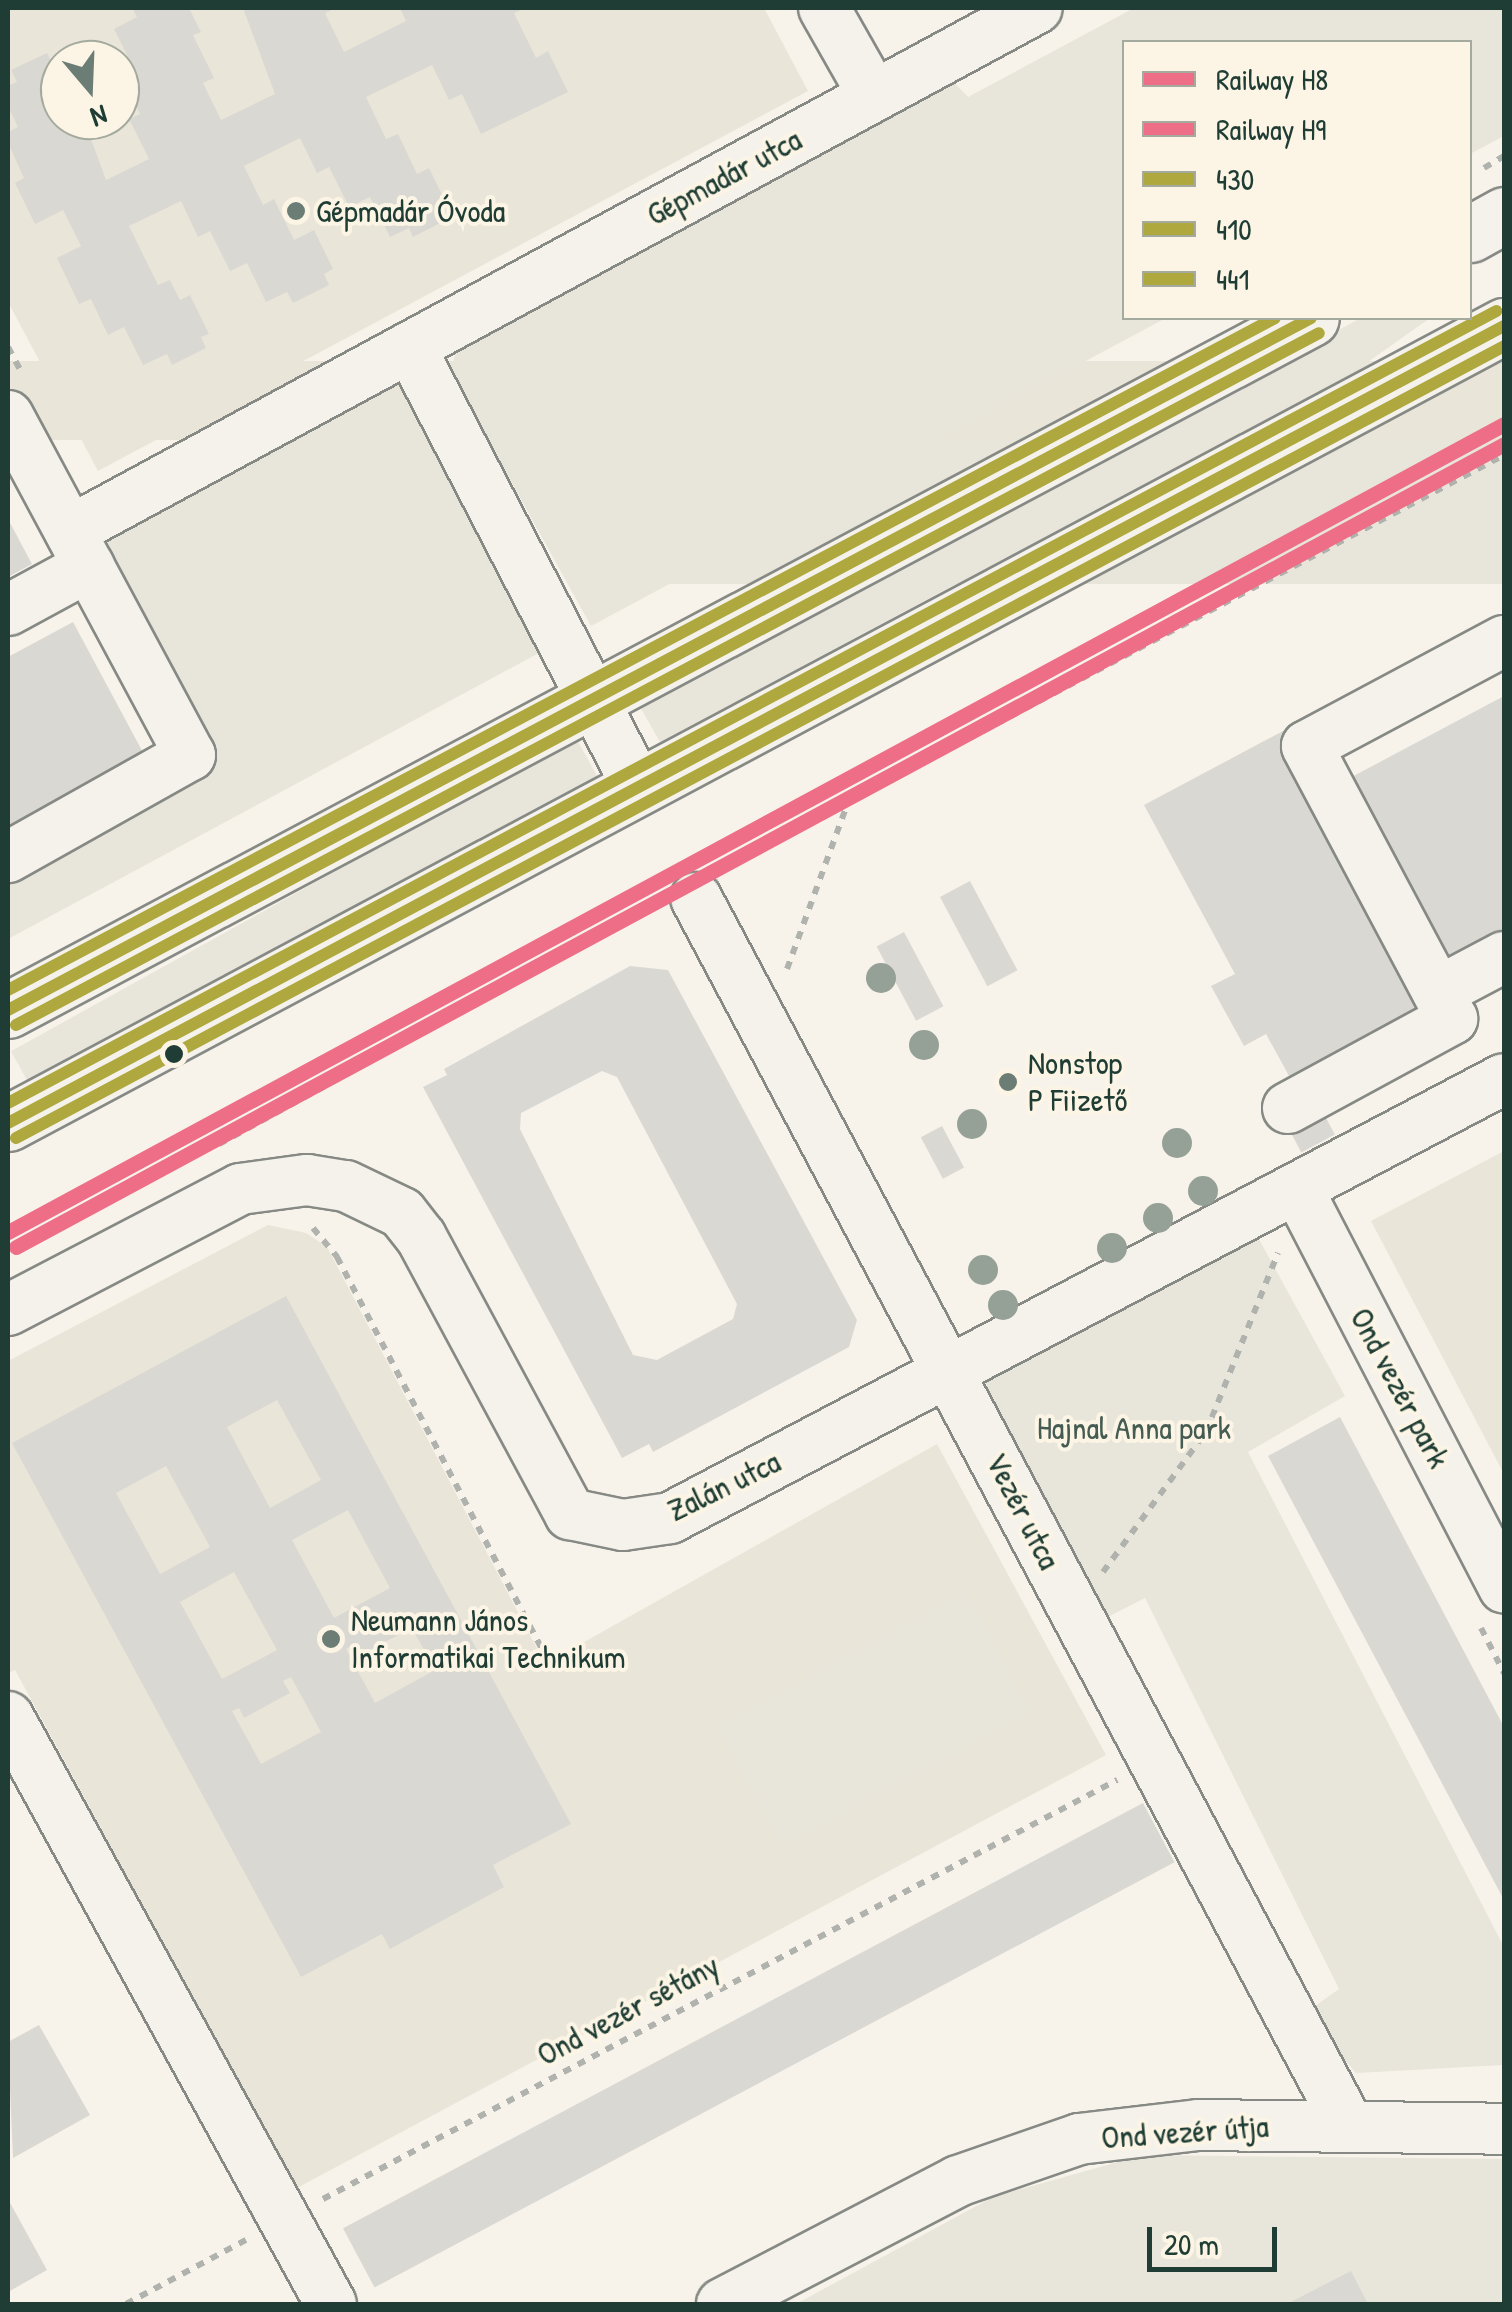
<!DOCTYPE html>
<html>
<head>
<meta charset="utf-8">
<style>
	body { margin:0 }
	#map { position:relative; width:1512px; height:2312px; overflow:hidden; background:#f7f3ea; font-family:"Patrick Hand",sans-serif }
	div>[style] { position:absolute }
	.built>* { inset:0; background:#e9e5d9; transform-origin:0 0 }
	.green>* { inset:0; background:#e8e5da; transform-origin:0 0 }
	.building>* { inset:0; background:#dad8d2; transform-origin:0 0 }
	.path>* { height:6px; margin-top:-3px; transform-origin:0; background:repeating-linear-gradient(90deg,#b0b2ad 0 8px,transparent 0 16px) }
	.roads { filter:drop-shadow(2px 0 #868984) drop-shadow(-2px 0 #868984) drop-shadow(0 2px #868984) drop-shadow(0 -2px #868984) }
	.minor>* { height:50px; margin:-25px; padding:0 25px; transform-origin:25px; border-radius:25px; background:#f5f2ec }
	.major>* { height:55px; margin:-27.5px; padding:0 27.5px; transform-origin:27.5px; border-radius:27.5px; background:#f5f2ec }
	.bus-1>* { height:12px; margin:-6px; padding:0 6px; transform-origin:6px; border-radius:6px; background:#aea83e }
	.bus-2>* { height:12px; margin:-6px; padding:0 6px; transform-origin:6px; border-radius:6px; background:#aea83e }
	.bus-3>* { height:12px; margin:-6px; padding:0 6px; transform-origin:6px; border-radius:6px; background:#aea83e }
	.rail-1>* { height:15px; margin:-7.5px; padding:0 7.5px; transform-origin:7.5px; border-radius:7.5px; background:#ed6e86 }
	.rail-2>* { height:15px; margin:-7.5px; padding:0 7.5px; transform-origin:7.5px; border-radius:7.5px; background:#ed6e86 }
	.trees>* { width:30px; height:30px; margin:-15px; border-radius:50%; background:#95a096 }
	.dots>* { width:28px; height:28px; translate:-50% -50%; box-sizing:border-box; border:5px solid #fcf5e5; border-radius:50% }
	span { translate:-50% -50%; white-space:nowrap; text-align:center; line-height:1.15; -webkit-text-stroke:8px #fcf5e5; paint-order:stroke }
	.street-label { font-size:32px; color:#1f3d34 }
	.poi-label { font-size:32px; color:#1f3d34 }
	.left { translate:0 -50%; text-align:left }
	.park-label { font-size:32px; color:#455c52 }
	.frame { position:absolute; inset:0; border:10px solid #1f3d34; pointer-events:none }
	.legend { position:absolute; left:1122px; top:40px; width:350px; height:280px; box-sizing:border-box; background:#fcf5e5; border:2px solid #a4ab9e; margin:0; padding:12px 18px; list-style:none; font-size:30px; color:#1f3d34 }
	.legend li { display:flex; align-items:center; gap:20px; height:50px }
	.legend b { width:50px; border:2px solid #a4ab9e }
	.north { position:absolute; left:40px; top:40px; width:100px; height:100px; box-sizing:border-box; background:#fcf5e5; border:2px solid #a4ab9e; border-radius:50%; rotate:161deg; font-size:28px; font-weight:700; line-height:40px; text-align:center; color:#1f3d34 }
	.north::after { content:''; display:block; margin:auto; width:35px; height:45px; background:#6b7d74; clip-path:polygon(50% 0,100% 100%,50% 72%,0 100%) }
	.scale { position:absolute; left:1147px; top:2227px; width:130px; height:45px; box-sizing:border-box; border:5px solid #1f3d34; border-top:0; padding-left:12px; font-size:30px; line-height:35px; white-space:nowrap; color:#1f3d34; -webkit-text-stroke:8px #fcf5e5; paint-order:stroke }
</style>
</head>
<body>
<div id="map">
	<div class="built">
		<div style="clip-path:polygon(evenodd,8px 8px,764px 8px,808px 91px,98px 471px,8px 302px,8px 8px,60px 60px,120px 60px,120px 120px,60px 120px,60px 60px)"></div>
		<div style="left:1504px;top:361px;width:79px;height:1697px;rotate:90deg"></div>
		<div style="clip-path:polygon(1504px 1151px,1504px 1474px,1371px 1221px)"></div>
		<div style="clip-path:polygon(268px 1225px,306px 1233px,327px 1247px,545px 1664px,937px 1444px,1106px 1755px,297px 2188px,15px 1670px,8px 1673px,8px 1361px)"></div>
	</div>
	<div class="green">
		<div style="clip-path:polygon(1134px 8px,1504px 8px,1504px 136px,1470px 154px,1470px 42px,1124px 42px,1124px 318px,1166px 318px,591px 626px,450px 371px,461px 338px,942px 70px,968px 97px)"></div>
		<div style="clip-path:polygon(1361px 318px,1430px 318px,1358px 369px,660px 742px,639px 705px)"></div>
		<div style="clip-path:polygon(381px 388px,421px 402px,550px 647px,8px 939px,8px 872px,204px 768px,104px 555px,109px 539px,120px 527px)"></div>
		<div style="left:1504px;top:440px;width:144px;height:871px;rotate:90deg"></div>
		<div style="left:576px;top:738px;width:46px;height:646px;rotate:61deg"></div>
		<div style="clip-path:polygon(1255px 1232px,1345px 1396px,1248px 1452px,1504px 1947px,1504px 2065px,1356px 2073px,1305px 2013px,1339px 1989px,1145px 1598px,1096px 1623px,983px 1377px)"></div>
		<div style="left:966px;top:1592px;width:138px;height:282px;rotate:62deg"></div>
		<div style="clip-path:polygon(1143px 2155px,1504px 2159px,1504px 2304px,796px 2304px,993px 2197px)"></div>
	</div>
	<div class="building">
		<div style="clip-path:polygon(132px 8px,189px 8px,201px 32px,193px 35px,214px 78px,203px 83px,221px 120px,275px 94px,243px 8px,336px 8px,325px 13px,344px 52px,406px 21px,400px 8px,526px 8px,514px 13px,536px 58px,548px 51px,568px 92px,481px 134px,462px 94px,449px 100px,432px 65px,366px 97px,386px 139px,398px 134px,417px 174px,429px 168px,447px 205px,438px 209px,444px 221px,413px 237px,409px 228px,390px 237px,370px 197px,349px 207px,329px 167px,317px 173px,300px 138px,244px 166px,263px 205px,274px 199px,294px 240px,314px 230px,333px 269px,324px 274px,329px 285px,293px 303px,287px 292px,266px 302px,247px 263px,230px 271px,210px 231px,198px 237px,181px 201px,129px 226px,158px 285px,170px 280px,180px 300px,190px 295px,209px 334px,201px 337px,206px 348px,172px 365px,167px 354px,143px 365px,124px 327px,108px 335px,91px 299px,79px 304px,57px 258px,81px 246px,63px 210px,35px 224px,15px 183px,24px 178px,8px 143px,8px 132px,18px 127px,8px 106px,8px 86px,17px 82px,11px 70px,47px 53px,53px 64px,60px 60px,60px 120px,84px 120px,106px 180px,149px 159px,129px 119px,140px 114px,120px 72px,132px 65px,114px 29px,137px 17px)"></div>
		<div style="clip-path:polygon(8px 519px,32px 564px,8px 577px)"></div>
		<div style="clip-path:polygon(73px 622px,146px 758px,8px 831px,8px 657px)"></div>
		<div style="clip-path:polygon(1504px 696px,1504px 931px,1443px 964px,1346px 780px)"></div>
		<div style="clip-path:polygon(1283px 731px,1433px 1012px,1294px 1085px,1266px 1034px,1244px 1046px,1211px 986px,1235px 974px,1144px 805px)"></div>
		<div style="left:970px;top:881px;width:101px;height:34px;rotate:62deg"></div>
		<div style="left:904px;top:932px;width:84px;height:31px;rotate:62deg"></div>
		<div style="clip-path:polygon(evenodd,630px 966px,668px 970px,857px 1320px,849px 1347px,653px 1452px,649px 1444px,622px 1458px,423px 1087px,447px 1075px,444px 1069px,630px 966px,602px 1071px,617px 1077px,737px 1304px,733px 1319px,657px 1360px,633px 1355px,520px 1129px,521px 1113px,602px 1071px)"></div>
		<div style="left:1325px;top:1116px;width:21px;height:38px;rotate:62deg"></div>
		<div style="left:942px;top:1126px;width:47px;height:24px;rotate:62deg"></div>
		<div style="clip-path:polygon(evenodd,286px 1296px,571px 1824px,493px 1865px,504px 1887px,390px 1949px,382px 1934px,301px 1977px,12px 1443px,286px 1296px,277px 1400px,321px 1480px,270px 1508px,227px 1427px,277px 1400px,286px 1296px,166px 1466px,210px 1547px,160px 1574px,116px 1493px,166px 1466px,286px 1296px,348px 1510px,390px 1588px,334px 1618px,292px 1540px,348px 1510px,286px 1296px,234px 1572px,277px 1650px,222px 1679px,180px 1602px,234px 1572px,286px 1296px,405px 1615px,435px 1670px,375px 1703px,346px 1649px,352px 1646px,358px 1656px,404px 1632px,397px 1620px,405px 1615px,286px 1296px,291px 1677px,321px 1732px,261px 1764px,232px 1711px,239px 1708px,244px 1718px,290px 1693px,283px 1681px,291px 1677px)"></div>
		<div style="clip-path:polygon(1340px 1417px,1504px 1727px,1504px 1900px,1268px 1456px)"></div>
		<div style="left:1143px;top:1803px;width:67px;height:906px;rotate:62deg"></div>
		<div style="clip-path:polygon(39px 2025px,90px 2115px,13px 2158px,8px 2042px)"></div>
		<div style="clip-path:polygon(8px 2199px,47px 2270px,8px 2292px)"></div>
		<div style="clip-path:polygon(1351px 2271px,1368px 2304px,1287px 2304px)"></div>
	</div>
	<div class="path">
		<div style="left:1484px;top:168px;width:23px;rotate:-31deg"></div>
		<div style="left:8px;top:347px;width:30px;rotate:62deg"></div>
		<div style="left:728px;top:866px;width:878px;rotate:-27.91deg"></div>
		<div style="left:787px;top:969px;width:178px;rotate:-69.9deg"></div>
		<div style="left:219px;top:1144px;width:493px;rotate:-28.7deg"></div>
		<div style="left:313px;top:1228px;width:38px;rotate:50deg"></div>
		<div style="left:337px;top:1257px;width:450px;rotate:62.4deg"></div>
		<div style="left:1103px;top:1572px;width:174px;rotate:-53.7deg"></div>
		<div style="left:1206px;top:1432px;width:193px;rotate:-68.1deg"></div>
		<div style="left:1481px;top:1628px;width:51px;rotate:62.9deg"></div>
		<div style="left:323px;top:2199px;width:898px;rotate:-27.82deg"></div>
		<div style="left:126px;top:2304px;width:136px;rotate:-28.1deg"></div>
	</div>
	<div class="roads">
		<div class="minor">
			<div style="left:824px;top:8px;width:101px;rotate:60.4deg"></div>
			<div style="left:410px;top:347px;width:497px;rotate:62.6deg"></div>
			<div style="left:8px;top:416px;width:385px;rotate:61.8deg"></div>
			<div style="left:190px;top:755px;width:209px;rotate:150.7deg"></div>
			<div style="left:70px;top:531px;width:1099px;rotate:-28.41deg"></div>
			<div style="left:8px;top:610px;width:92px;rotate:-28.5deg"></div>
			<div style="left:696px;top:898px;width:1389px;rotate:62.01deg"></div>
			<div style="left:1438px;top:992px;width:75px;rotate:-27.9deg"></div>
			<div style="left:1288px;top:1108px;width:187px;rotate:-28.5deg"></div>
			<div style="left:1452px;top:1019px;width:309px;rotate:-118deg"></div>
			<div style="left:1307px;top:746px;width:223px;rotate:-28.1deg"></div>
			<div style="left:1297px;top:1188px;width:450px;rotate:62.6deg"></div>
			<div style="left:8px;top:1310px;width:262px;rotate:-27.5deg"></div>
			<div style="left:240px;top:1189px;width:68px;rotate:-7.7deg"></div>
			<div style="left:307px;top:1180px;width:39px;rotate:9deg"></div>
			<div style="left:346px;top:1186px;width:62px;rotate:25.7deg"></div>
			<div style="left:402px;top:1213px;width:31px;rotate:52deg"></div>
			<div style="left:421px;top:1237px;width:315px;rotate:61.7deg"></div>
			<div style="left:570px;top:1514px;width:54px;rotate:11.7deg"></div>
			<div style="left:623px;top:1525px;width:48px;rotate:-8.5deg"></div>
			<div style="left:670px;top:1518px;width:942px;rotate:-27.76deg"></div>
			<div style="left:8px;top:1717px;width:670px;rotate:61.18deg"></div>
			<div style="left:722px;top:2304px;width:266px;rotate:-27.5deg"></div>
			<div style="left:958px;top:2181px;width:128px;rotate:-19.1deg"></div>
			<div style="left:1079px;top:2139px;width:120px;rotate:-6.7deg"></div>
			<div style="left:1198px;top:2125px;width:306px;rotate:0.7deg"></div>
		</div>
		<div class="major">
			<div style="left:1470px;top:234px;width:39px;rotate:-29deg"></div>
			<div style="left:8px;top:1010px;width:1475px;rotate:-27.97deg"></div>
			<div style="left:8px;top:1123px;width:1695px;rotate:-28.05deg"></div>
		</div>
	</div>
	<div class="bus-1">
		<div style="left:8px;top:1010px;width:1475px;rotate:-27.97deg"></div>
		<div style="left:8px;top:1123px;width:1695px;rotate:-28.05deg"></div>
	</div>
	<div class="bus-2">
		<div style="left:16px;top:1025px;width:1475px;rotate:-27.97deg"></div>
		<div style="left:16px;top:1138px;width:1686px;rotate:-28.02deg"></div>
	</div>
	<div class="bus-3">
		<div style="left:8px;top:990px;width:1434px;rotate:-27.94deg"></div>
		<div style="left:8px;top:1103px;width:1686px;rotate:-28.02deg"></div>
	</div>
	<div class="rail-1">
		<div style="left:8px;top:1232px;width:1700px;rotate:-28.37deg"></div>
	</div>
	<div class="rail-2">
		<div style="left:16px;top:1247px;width:1691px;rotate:-28.35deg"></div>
	</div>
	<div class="trees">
		<div style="left:881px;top:978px"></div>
		<div style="left:924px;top:1045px"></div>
		<div style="left:972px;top:1124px"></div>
		<div style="left:1177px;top:1143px"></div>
		<div style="left:1203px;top:1191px"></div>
		<div style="left:1158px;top:1218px"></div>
		<div style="left:1112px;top:1248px"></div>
		<div style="left:983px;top:1270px"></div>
		<div style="left:1003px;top:1305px"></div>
	</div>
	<div class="dots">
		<div style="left:296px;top:211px;background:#6b7d74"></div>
		<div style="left:174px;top:1054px;background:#1f3d34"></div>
		<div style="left:1008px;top:1082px;background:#6b7d74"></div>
		<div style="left:331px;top:1639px;background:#6b7d74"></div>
	</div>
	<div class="street-label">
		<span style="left:724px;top:177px;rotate:-28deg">Gépmadár utca</span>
		<span style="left:1400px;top:1388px;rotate:62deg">Ond vezér park</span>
		<span style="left:724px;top:1486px;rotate:-26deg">Zalán utca</span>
		<span style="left:1023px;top:1511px;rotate:63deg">Vezér utca</span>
		<span style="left:628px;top:2010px;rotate:-28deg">Ond vezér sétány</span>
		<span style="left:1185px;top:2132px;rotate:-4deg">Ond vezér útja</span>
	</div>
	<div class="poi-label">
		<span class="left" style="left:316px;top:211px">Gépmadár Óvoda</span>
		<span class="left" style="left:1028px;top:1082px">Nonstop<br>P Fiizető</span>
		<span class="left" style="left:351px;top:1639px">Neumann János<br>Informatikai Technikum</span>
	</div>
	<div class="park-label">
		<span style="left:1134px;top:1428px">Hajnal Anna park</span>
	</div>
	<div class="frame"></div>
	<ul class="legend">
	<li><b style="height:12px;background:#ed6e86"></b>Railway H8</li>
	<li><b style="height:12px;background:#ed6e86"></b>Railway H9</li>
	<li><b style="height:12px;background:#aea83e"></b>430</li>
	<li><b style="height:12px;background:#aea83e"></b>410</li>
	<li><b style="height:12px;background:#aea83e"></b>441</li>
	</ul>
	<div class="north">N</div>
	<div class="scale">20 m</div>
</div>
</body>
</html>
